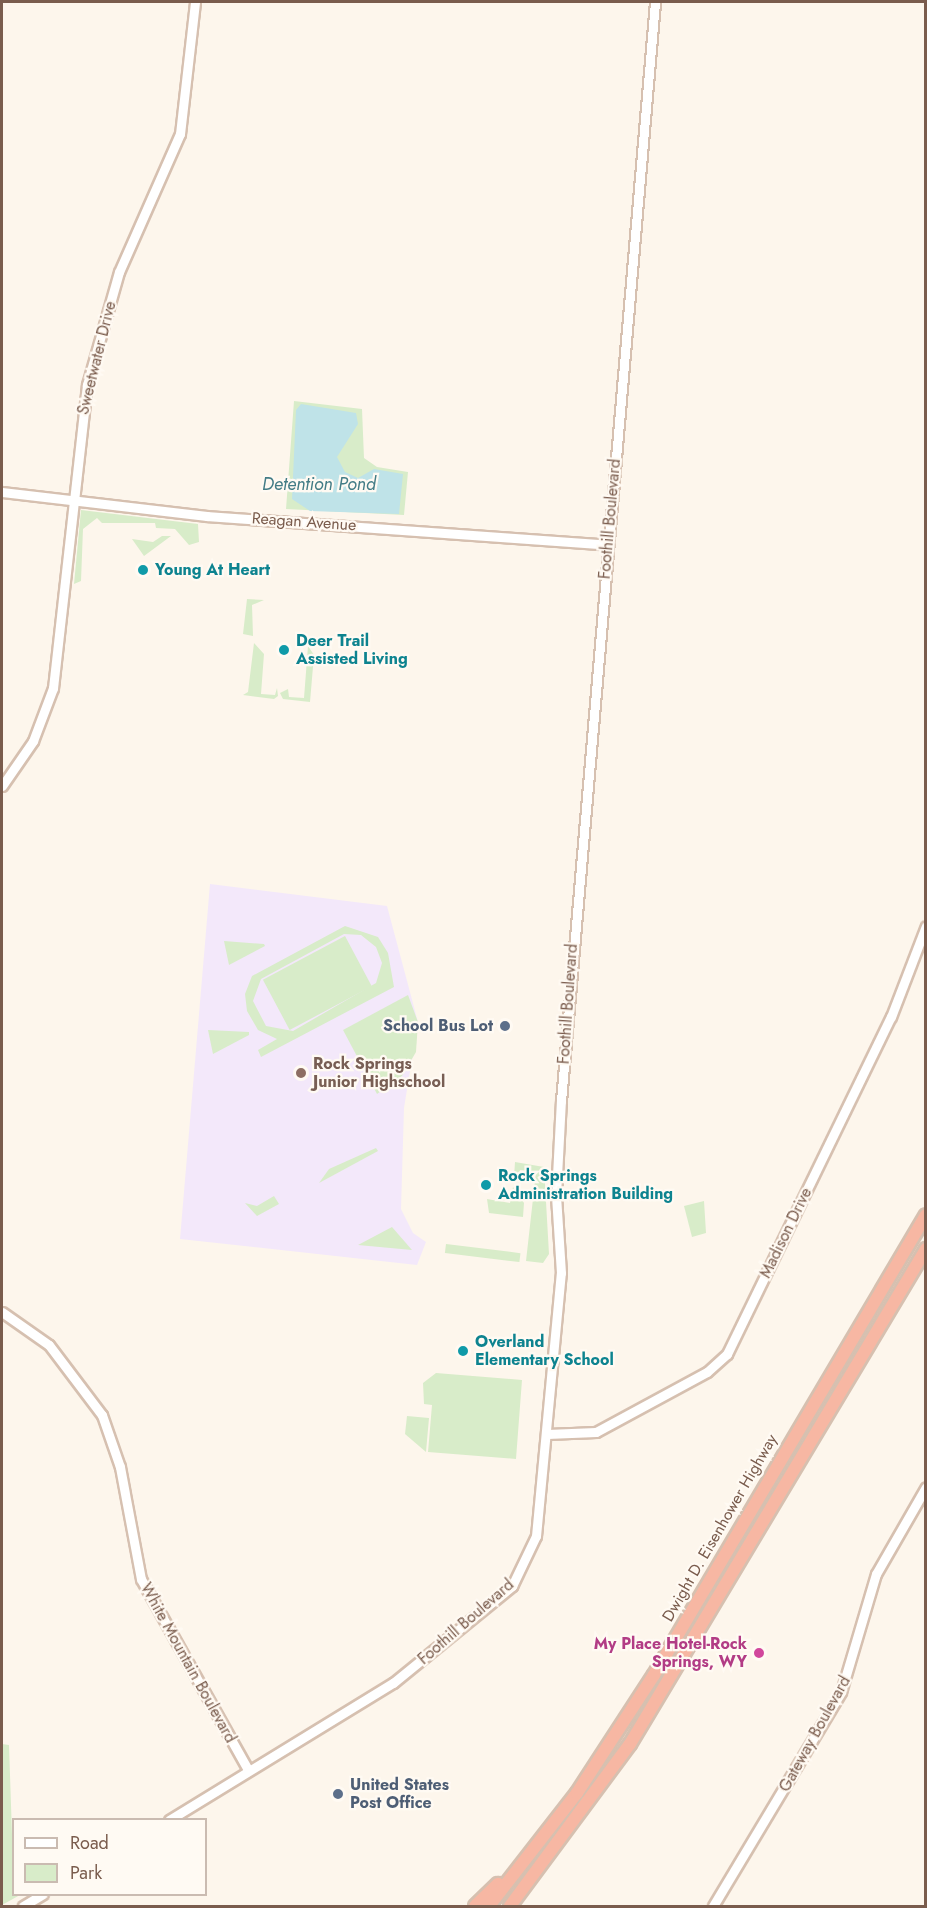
<!DOCTYPE html>
<html>
<head>
<meta charset="utf-8">
<style>
	body { margin:0 }
	#map { position:relative; width:927px; height:1908px; overflow:hidden; background:#fdf6ec; font-family:Jost,sans-serif }
	div>[style] { position:absolute }
	.education>* { inset:0; background:#f3e8fa }
	.green>* { inset:0; background:#d8ecc9; transform-origin:0 0 }
	.water>* { inset:0; background:#bfe3e8 }
	.roads { filter:drop-shadow(2px 0 #d6c0b0) drop-shadow(-2px 0 #d6c0b0) drop-shadow(0 2px #d6c0b0) drop-shadow(0 -2px #d6c0b0) }
	.secondary>* { height:9px; margin:-4.5px; padding:0 4.5px; transform-origin:4.5px; border-radius:4.5px; background:#fff }
	.highway>* { height:12px; margin:-6px; padding:0 6px; transform-origin:6px; border-radius:6px; background:#f7b7a3 }
	.dots>* { width:16px; height:16px; translate:-50% -50%; box-sizing:border-box; border:3px solid #fffaf3; border-radius:50% }
	span { translate:-50% -50%; white-space:nowrap; text-align:center; line-height:1.15; -webkit-text-stroke:4.5px #fffaf3; paint-order:stroke }
	.street-label { font-size:16px; color:#7a5c4d }
	.culture-label { font-size:16px; color:#0d838f; font-weight:700 }
	.left { translate:0 -50%; text-align:left }
	.service-label { font-size:16px; color:#4e5e75; font-weight:700 }
	.right { translate:-100% -50%; text-align:right }
	.education-label { font-size:16px; color:#785e54; font-weight:700 }
	.hotel-label { font-size:16px; color:#b23c85; font-weight:700 }
	.water-label { font-size:18px; color:#437c86; font-style:italic }
	.frame { position:absolute; inset:0; border:3px solid #7a5c4d; pointer-events:none }
	.legend { position:absolute; left:12px; top:1818px; width:195px; height:78px; box-sizing:border-box; background:#fffaf3; border:2px solid #cabbb1; margin:0; padding:8px 10px; list-style:none; font-size:18px; color:#7a5c4d }
	.legend li { display:flex; align-items:center; gap:12px; height:30px }
	.legend b { width:30px; border:2px solid #cabbb1 }
</style>
</head>
<body>
<div id="map">
	<div class="education">
		<div style="clip-path:polygon(210px 884px,387px 906px,418px 1022px,404px 1108px,401px 1209px,413px 1233px,426px 1242px,417px 1265px,180px 1239px)"></div>
	</div>
	<div class="green">
		<div style="clip-path:polygon(294px 401px,362px 409px,364px 458px,377px 467px,408px 472px,404px 515px,286px 509px)"></div>
		<div style="clip-path:polygon(81px 510px,198px 524px,199px 542px,189px 545px,175px 529px,156px 528px,155px 523px,102px 523px,97px 518px,83px 529px,81px 581px,74px 584px)"></div>
		<div style="clip-path:polygon(162px 536px,171px 536px,144px 556px,132px 539px,153px 542px)"></div>
		<div style="clip-path:polygon(247px 599px,264px 600px,252px 605px,253px 636px,243px 634px)"></div>
		<div style="clip-path:polygon(254px 643px,264px 654px,261px 694px,275px 695px,277px 688px,278px 696px,274px 699px,243px 695px,248px 692px)"></div>
		<div style="clip-path:polygon(308px 646px,314px 655px,310px 702px,283px 699px,280px 693px,288px 689px,289px 697px,304px 698px)"></div>
		<div style="clip-path:polygon(evenodd,345px 926px,378px 937px,388px 953px,394px 987px,261px 1057px,258px 1050px,277px 1039px,258px 1030px,247px 1011px,245px 994px,252px 976px,345px 926px,344px 934px,361px 935px,376px 947px,382px 963px,376px 983px,293px 1031px,266px 1026px,253px 1001px,261px 979px,344px 934px)"></div>
		<div style="left:345px;top:936px;width:57px;height:93px;rotate:62deg"></div>
		<div style="clip-path:polygon(224px 941px,264px 944px,265px 946px,229px 965px)"></div>
		<div style="clip-path:polygon(408px 995px,418px 1022px,416px 1052px,402px 1076px,377px 1094px,343px 1030px)"></div>
		<div style="clip-path:polygon(208px 1030px,249px 1032px,249px 1035px,213px 1054px)"></div>
		<div style="clip-path:polygon(376px 1148px,378px 1151px,319px 1183px,329px 1169px)"></div>
		<div style="clip-path:polygon(515px 1162px,544px 1167px,549px 1254px,543px 1263px,526px 1261px,536px 1172px,520px 1170px,519px 1178px,514px 1177px)"></div>
		<div style="clip-path:polygon(513px 1187px,524px 1203px,523px 1217px,489px 1213px,487px 1199px,510px 1203px)"></div>
		<div style="clip-path:polygon(274px 1196px,279px 1204px,257px 1216px,245px 1203px,257px 1206px)"></div>
		<div style="clip-path:polygon(704px 1201px,706px 1233px,692px 1237px,684px 1206px)"></div>
		<div style="clip-path:polygon(392px 1227px,412px 1250px,358px 1245px)"></div>
		<div style="left:446px;top:1244px;width:75px;height:9px;rotate:7deg"></div>
		<div style="clip-path:polygon(436px 1373px,522px 1380px,516px 1459px,428px 1452px,432px 1405px,424px 1404px,423px 1383px)"></div>
		<div style="clip-path:polygon(407px 1416px,429px 1418px,426px 1452px,405px 1434px)"></div>
		<div style="clip-path:polygon(2px 1744px,9px 1745px,14px 1894px,20px 1895px,2px 1905px)"></div>
	</div>
	<div class="water">
		<div style="clip-path:polygon(301px 404px,356px 413px,358px 424px,337px 457px,345px 472px,358px 478px,374px 469px,403px 474px,399px 514px,310px 511px,292px 499px,296px 410px)"></div>
	</div>
	<div class="roads">
		<div class="secondary">
			<div style="left:2px;top:492px;width:206px;rotate:6.7deg"></div>
			<div style="left:207px;top:516px;width:402px;rotate:4.1deg"></div>
			<div style="left:2px;top:786px;width:55px;rotate:-55.4deg"></div>
			<div style="left:33px;top:741px;width:57px;rotate:-69.3deg"></div>
			<div style="left:53px;top:688px;width:305px;rotate:-83.6deg"></div>
			<div style="left:87px;top:385px;width:117px;rotate:-74.2deg"></div>
			<div style="left:119px;top:272px;width:151px;rotate:-66.2deg"></div>
			<div style="left:180px;top:134px;width:133px;rotate:-83.5deg"></div>
			<div style="left:2px;top:1312px;width:57px;rotate:35.1deg"></div>
			<div style="left:49px;top:1345px;width:88px;rotate:52.9deg"></div>
			<div style="left:102px;top:1415px;width:55px;rotate:70.9deg"></div>
			<div style="left:120px;top:1467px;width:114px;rotate:79.4deg"></div>
			<div style="left:141px;top:1579px;width:219px;rotate:60.7deg"></div>
			<div style="left:547px;top:1434px;width:49px;rotate:-2.3deg"></div>
			<div style="left:596px;top:1432px;width:126px;rotate:-28.4deg"></div>
			<div style="left:707px;top:1372px;width:27px;rotate:-42deg"></div>
			<div style="left:727px;top:1354px;width:375px;rotate:-64.1deg"></div>
			<div style="left:891px;top:1017px;width:97px;rotate:-69deg"></div>
			<div style="left:169px;top:1820px;width:263px;rotate:-31.5deg"></div>
			<div style="left:393px;top:1683px;width:154px;rotate:-39.2deg"></div>
			<div style="left:512px;top:1586px;width:55px;rotate:-64.4deg"></div>
			<div style="left:536px;top:1536px;width:264px;rotate:-84.6deg"></div>
			<div style="left:561px;top:1273px;width:78px;rotate:-93.7deg"></div>
			<div style="left:556px;top:1195px;width:94px;rotate:-87deg"></div>
			<div style="left:561px;top:1101px;width:1103px;rotate:-85.11deg"></div>
			<div style="left:23px;top:1906px;width:23px;rotate:-31deg"></div>
			<div style="left:713px;top:1906px;width:249px;rotate:-59.1deg"></div>
			<div style="left:841px;top:1692px;width:123px;rotate:-73.5deg"></div>
			<div style="left:876px;top:1574px;width:100px;rotate:-60.1deg"></div>
		</div>
		<div class="highway">
			<div style="left:475px;top:1906px;width:32px;rotate:-44deg"></div>
			<div style="left:489px;top:1906px;width:143px;rotate:-52.1deg"></div>
			<div style="left:577px;top:1793px;width:141px;rotate:-56.9deg"></div>
			<div style="left:654px;top:1675px;width:534px;rotate:-59.4deg"></div>
			<div style="left:510px;top:1906px;width:202px;rotate:-53.5deg"></div>
			<div style="left:630px;top:1744px;width:577px;rotate:-59.12deg"></div>
		</div>
	</div>
	<div class="dots">
		<div style="left:143px;top:570px;background:#0f9aa8"></div>
		<div style="left:284px;top:650px;background:#0f9aa8"></div>
		<div style="left:505px;top:1026px;background:#5c6f8a"></div>
		<div style="left:301px;top:1073px;background:#8d6e63"></div>
		<div style="left:486px;top:1185px;background:#0f9aa8"></div>
		<div style="left:463px;top:1351px;background:#0f9aa8"></div>
		<div style="left:759px;top:1653px;background:#d1479c"></div>
		<div style="left:338px;top:1794px;background:#5c6f8a"></div>
	</div>
	<div class="street-label">
		<span style="left:97px;top:358px;rotate:-76deg">Sweetwater Drive</span>
		<span style="left:610px;top:519px;rotate:-85deg">Foothill Boulevard</span>
		<span style="left:304px;top:522px;rotate:4deg">Reagan Avenue</span>
		<span style="left:568px;top:1004px;rotate:-86deg">Foothill Boulevard</span>
		<span style="left:786px;top:1233px;rotate:-64deg">Madison Drive</span>
		<span style="left:720px;top:1528px;rotate:-60deg">Dwight D. Eisenhower Highway</span>
		<span style="left:466px;top:1622px;rotate:-41deg">Foothill Boulevard</span>
		<span style="left:188px;top:1663px;rotate:61deg">White Mountain Boulevard</span>
		<span style="left:815px;top:1734px;rotate:-61deg">Gateway Boulevard</span>
	</div>
	<div class="culture-label">
		<span class="left" style="left:155px;top:570px">Young At Heart</span>
		<span class="left" style="left:296px;top:650px">Deer Trail<br>Assisted Living</span>
		<span class="left" style="left:498px;top:1185px">Rock Springs<br>Administration Building</span>
		<span class="left" style="left:475px;top:1351px">Overland<br>Elementary School</span>
	</div>
	<div class="service-label">
		<span class="right" style="left:493px;top:1026px">School Bus Lot</span>
		<span class="left" style="left:350px;top:1794px">United States<br>Post Office</span>
	</div>
	<div class="education-label">
		<span class="left" style="left:313px;top:1073px">Rock Springs<br>Junior Highschool</span>
	</div>
	<div class="hotel-label">
		<span class="right" style="left:747px;top:1653px">My Place Hotel-Rock<br>Springs, WY</span>
	</div>
	<div class="water-label">
		<span style="left:319px;top:484px">Detention Pond</span>
	</div>
	<div class="frame"></div>
	<ul class="legend">
	<li><b style="height:8px;background:#fff"></b>Road</li>
	<li><b style="height:16px;background:#d8ecc9"></b>Park</li>
	</ul>
</div>
</body>
</html>
